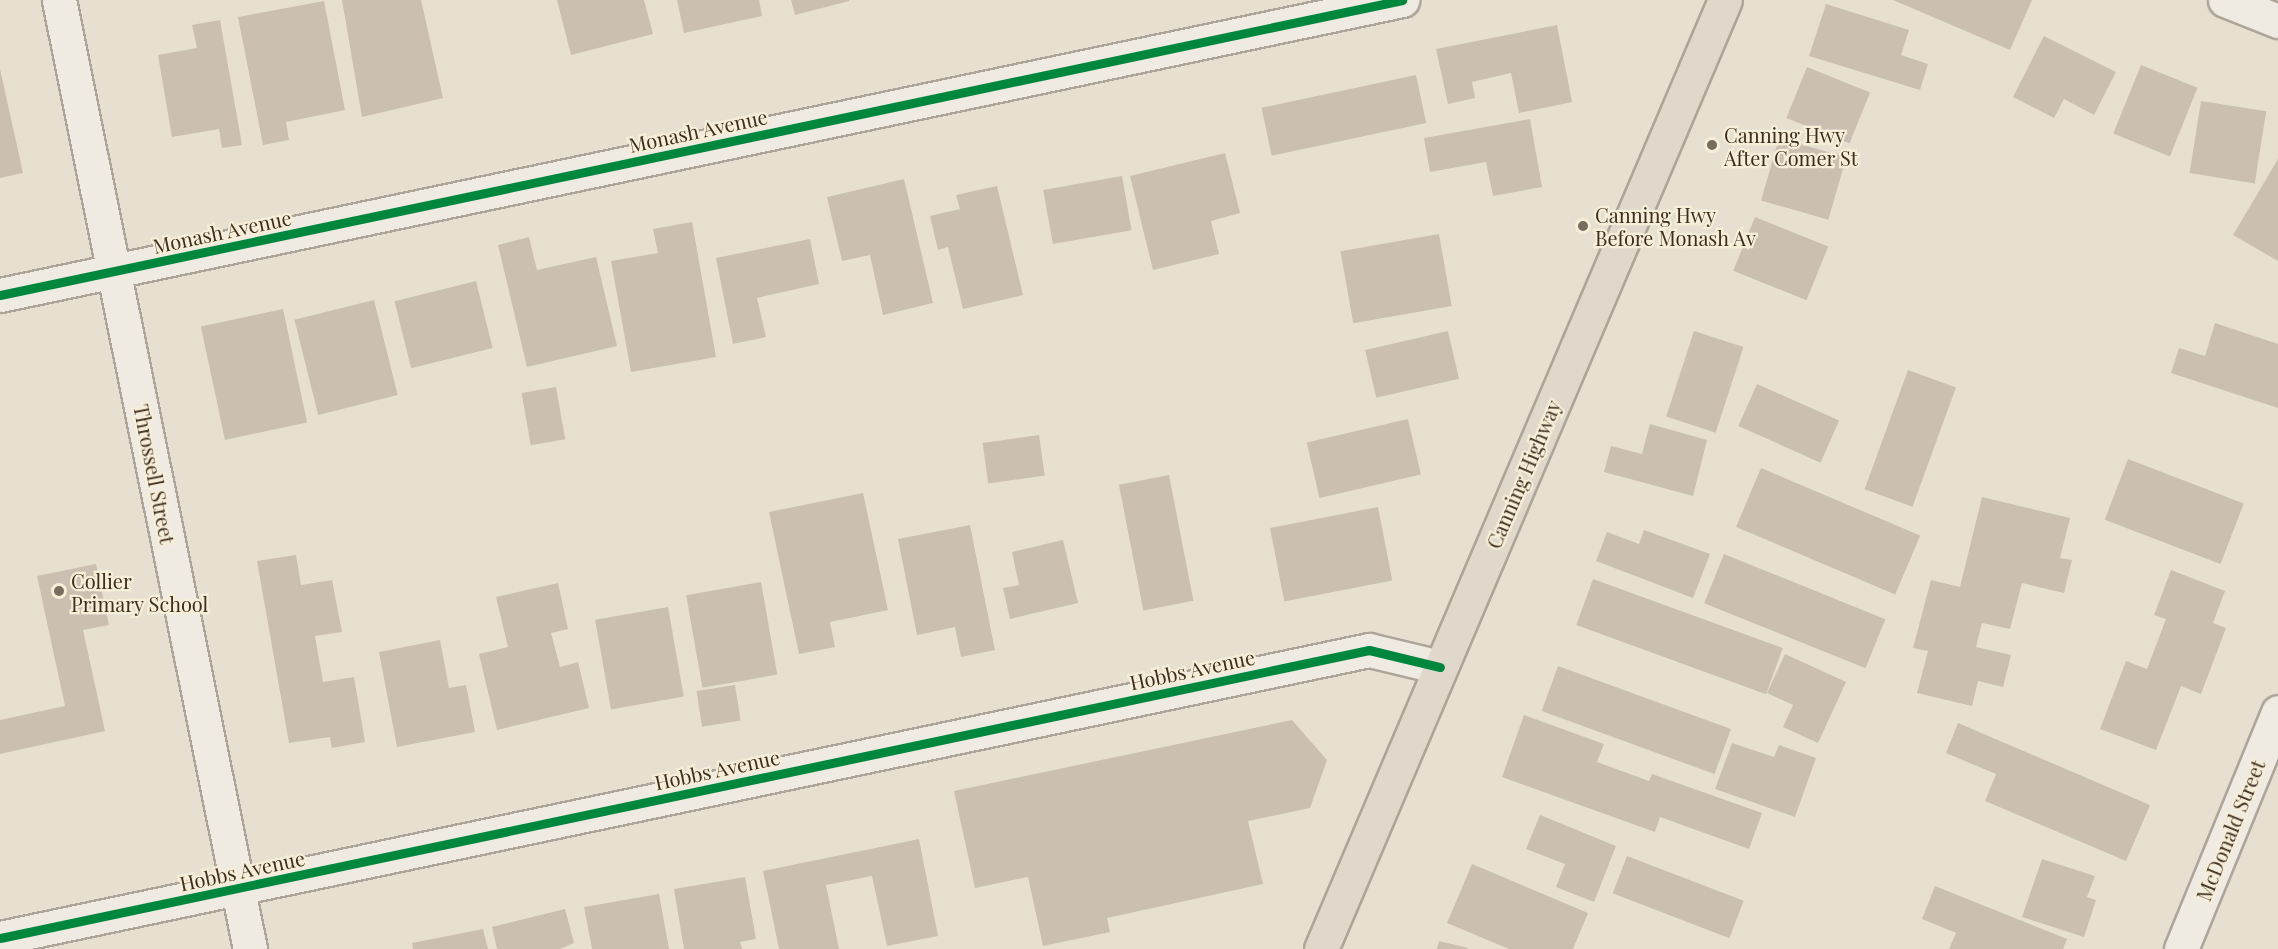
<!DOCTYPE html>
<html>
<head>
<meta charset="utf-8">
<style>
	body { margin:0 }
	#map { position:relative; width:2278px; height:949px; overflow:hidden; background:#e7e0d1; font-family:"Playfair Display",serif }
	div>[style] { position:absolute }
	.building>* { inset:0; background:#cbbfb2; transform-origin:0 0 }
	.roads { filter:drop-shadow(2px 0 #ada599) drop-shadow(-2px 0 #ada599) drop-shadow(0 2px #ada599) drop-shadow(0 -2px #ada599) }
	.minor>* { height:33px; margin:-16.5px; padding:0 16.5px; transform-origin:16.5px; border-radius:16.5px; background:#efebe3 }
	.trunk>* { height:33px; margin:-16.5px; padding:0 16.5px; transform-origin:16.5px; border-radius:16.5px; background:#e0d9cb }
	.cycleway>* { height:9px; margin:-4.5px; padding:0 4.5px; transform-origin:4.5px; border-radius:4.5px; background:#00873e }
	.dots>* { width:16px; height:16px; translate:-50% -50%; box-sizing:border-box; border:3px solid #f7eed8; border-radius:50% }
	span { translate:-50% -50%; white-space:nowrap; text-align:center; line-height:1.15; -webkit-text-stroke:4.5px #f7eed8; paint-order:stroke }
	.street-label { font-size:20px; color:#3d2e20 }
	.poi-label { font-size:20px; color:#3d2e20 }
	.left { translate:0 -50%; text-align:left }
</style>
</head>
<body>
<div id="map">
	<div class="building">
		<div style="clip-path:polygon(342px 0,421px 0,443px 98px,362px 117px)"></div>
		<div style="clip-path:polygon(557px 0,644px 0,653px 34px,571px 55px)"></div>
		<div style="clip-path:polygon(677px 0,759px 0,762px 16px,684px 33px)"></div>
		<div style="clip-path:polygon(791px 0,849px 0,849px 1px,795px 15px)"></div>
		<div style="clip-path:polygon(1893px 0,2032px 0,2010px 50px)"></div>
		<div style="clip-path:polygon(324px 1px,345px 110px,286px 122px,289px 140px,263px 145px,238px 17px)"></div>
		<div style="clip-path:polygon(1826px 4px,1909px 30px,1901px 55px,1928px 64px,1920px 90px,1809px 56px)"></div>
		<div style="clip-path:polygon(220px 20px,242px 145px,222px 148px,219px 129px,172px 137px,158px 55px,197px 48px,192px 25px)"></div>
		<div style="clip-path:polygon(1557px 25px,1572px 102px,1519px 113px,1511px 73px,1472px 82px,1475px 98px,1448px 104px,1436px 49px)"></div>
		<div style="clip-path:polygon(2044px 36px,2116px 72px,2094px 115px,2064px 99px,2054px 118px,2013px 97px)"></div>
		<div style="left:2141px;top:65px;width:61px;height:74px;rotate:22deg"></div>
		<div style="left:1807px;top:67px;width:68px;height:55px;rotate:22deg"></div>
		<div style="clip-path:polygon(0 69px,23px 173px,0 178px)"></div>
		<div style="left:1416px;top:75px;width:49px;height:158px;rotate:78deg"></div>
		<div style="left:2201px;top:101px;width:66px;height:73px;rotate:9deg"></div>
		<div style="clip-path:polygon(1530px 119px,1542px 187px,1493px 196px,1486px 162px,1430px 172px,1424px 138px)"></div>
		<div style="left:1779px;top:138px;width:70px;height:65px;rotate:16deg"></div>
		<div style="clip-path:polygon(1225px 153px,1240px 213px,1211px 221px,1219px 254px,1153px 270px,1130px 176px)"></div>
		<div style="clip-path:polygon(2278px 159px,2278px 261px,2233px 235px)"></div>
		<div style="left:1122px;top:176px;width:55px;height:80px;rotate:80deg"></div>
		<div style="clip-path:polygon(904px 179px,933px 303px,883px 315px,870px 255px,842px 261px,827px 197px)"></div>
		<div style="clip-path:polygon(997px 186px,1023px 295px,963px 309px,948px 247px,938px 250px,930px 216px,960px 209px,956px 195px)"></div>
		<div style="left:1755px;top:217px;width:79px;height:58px;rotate:22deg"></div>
		<div style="clip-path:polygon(692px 222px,716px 357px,631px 372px,611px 261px,658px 253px,653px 229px)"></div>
		<div style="left:1439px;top:234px;width:73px;height:100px;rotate:80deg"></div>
		<div style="clip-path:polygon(529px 237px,537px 270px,596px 257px,617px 346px,527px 367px,498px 245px)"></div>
		<div style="clip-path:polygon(810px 239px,819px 284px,757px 298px,766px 337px,733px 344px,716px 258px)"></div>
		<div style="left:476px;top:281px;width:69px;height:84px;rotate:76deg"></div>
		<div style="left:374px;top:300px;width:98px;height:82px;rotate:76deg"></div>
		<div style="left:283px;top:309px;width:116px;height:84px;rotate:78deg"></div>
		<div style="clip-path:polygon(2215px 323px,2278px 344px,2278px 408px,2171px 373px,2179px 348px,2205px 356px)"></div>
		<div style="left:1448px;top:331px;width:49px;height:85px;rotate:77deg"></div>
		<div style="left:1694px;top:331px;width:52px;height:90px;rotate:18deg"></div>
		<div style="left:1908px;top:370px;width:51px;height:127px;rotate:20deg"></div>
		<div style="left:1757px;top:384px;width:90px;height:46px;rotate:24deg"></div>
		<div style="left:556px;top:387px;width:53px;height:35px;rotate:80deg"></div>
		<div style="left:1408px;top:419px;width:57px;height:104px;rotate:77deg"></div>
		<div style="clip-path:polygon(1650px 424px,1707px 440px,1693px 496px,1604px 472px,1611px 446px,1642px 454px)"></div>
		<div style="left:1039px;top:435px;width:41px;height:57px;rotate:82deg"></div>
		<div style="left:2128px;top:459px;width:124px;height:65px;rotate:21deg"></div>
		<div style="left:1761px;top:468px;width:173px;height:64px;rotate:23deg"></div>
		<div style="left:1169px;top:475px;width:128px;height:51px;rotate:79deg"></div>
		<div style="clip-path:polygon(863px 493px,888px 610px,830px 622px,835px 647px,799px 654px,769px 512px)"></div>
		<div style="clip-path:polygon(1982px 497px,2070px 518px,2060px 558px,2072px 560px,2064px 593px,2022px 583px,2010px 629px,1982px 623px,1976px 647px,2011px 655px,2003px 687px,1978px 681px,1972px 706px,1917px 693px,1928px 651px,1913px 648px,1931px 580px,1960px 587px)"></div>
		<div style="left:1378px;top:507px;width:75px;height:110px;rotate:79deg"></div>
		<div style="clip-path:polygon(970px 525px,995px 650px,961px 657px,955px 627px,917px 635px,898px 539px)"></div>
		<div style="clip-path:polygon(1644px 530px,1710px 554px,1693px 598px,1596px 561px,1607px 532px,1639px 544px)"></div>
		<div style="clip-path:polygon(1063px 540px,1078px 603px,1010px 619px,1003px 588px,1019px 585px,1012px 552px)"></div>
		<div style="left:1724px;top:554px;width:174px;height:53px;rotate:22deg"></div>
		<div style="clip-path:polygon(296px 555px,301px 585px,332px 580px,342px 632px,315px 636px,323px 682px,354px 677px,365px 742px,332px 748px,330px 737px,289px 743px,257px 561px)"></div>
		<div style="clip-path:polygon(96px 564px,109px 625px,83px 630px,105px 731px,0 754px,0 720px,65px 706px,37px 576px)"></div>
		<div style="clip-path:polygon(2171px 570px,2225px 591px,2213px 623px,2226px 628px,2201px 694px,2181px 686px,2156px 750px,2100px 729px,2126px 661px,2147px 669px,2166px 619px,2154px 615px)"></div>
		<div style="left:1593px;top:579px;width:202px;height:49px;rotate:20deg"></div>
		<div style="left:761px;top:582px;width:94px;height:76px;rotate:80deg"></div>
		<div style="clip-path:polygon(558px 583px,568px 629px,551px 633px,560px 667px,578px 662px,589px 708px,497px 730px,479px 654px,508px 647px,496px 597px)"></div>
		<div style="left:668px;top:607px;width:91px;height:74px;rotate:80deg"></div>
		<div style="clip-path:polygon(440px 640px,449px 688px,466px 685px,475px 732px,397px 747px,379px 652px)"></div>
		<div style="clip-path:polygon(1785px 654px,1846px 682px,1818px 743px,1783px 727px,1793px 705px,1767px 693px)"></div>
		<div style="left:1558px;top:666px;width:184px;height:48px;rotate:20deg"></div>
		<div style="left:735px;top:685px;width:36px;height:39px;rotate:81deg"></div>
		<div style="clip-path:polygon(1524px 715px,1604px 744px,1597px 762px,1649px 781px,1652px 774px,1762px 813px,1749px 849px,1660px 817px,1655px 832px,1502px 777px)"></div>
		<div style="clip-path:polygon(1292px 720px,1327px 760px,1310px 808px,1248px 821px,1263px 884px,1107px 918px,1110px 932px,1043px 946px,1028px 877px,975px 888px,954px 791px)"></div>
		<div style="clip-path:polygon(1958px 723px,2150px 805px,2126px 861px,1985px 801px,1996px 774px,1946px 753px)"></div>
		<div style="clip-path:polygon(1732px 743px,1774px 757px,1779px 745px,1816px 758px,1795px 817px,1715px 789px)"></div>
		<div style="clip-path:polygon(1540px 815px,1616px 846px,1594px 902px,1556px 887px,1565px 864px,1526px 849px)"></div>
		<div style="clip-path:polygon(919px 839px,938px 936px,887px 946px,872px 876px,826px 885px,839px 949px,779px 949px,763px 871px)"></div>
		<div style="left:1627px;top:856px;width:125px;height:40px;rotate:21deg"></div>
		<div style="clip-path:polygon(2042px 859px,2095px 876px,2087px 897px,2096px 900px,2084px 937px,2022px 917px)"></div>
		<div style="clip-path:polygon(1472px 864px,1588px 913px,1573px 949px,1509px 949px,1447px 923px)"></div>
		<div style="clip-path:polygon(745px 877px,756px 939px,740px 942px,742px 949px,684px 949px,674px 889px)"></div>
		<div style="clip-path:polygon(1935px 886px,2067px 939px,2063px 949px,1949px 949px,1956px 933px,1922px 919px)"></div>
		<div style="clip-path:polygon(659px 894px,669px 949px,592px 949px,584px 907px)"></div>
		<div style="clip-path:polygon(565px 909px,574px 943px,560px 949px,497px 949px,492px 927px)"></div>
		<div style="clip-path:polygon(483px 929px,488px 949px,413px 949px,412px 943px)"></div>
		<div style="clip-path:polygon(1439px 941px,1468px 948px,1467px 949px,1437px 949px)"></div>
	</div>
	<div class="roads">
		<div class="minor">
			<div style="left:59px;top:0;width:968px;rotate:78.62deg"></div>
			<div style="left:2225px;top:0;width:57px;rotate:21.6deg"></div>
			<div style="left:0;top:295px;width:1433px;rotate:-11.88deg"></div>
			<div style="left:0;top:938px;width:1399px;rotate:-11.88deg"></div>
			<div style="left:1369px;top:650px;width:73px;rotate:13.5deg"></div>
			<div style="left:2181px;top:949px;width:256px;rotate:-67.7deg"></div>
		</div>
		<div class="trunk">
			<div style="left:1321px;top:949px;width:1031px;rotate:-66.94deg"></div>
		</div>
	</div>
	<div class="cycleway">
		<div style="left:0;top:295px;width:1433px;rotate:-11.88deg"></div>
		<div style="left:0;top:938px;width:1399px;rotate:-11.88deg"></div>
		<div style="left:1369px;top:650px;width:73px;rotate:13.5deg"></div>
	</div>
	<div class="dots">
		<div style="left:1712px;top:145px;background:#786c5e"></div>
		<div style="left:1583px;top:226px;background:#786c5e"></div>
		<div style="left:59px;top:591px;background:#786c5e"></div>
	</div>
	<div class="street-label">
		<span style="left:698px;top:130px;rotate:-12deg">Monash Avenue</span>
		<span style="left:222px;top:231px;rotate:-12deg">Monash Avenue</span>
		<span style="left:155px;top:474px;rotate:79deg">Throssell Street</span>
		<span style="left:1523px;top:474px;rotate:-67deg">Canning Highway</span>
		<span style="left:1192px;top:669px;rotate:-12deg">Hobbs Avenue</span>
		<span style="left:717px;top:769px;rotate:-12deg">Hobbs Avenue</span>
		<span style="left:2230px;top:830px;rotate:-68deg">McDonald Street</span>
		<span style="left:242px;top:870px;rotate:-12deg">Hobbs Avenue</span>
	</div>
	<div class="poi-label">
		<span class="left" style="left:1724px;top:146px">Canning Hwy<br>After Comer St</span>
		<span class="left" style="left:1595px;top:226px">Canning Hwy<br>Before Monash Av</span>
		<span class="left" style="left:71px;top:592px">Collier<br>Primary School</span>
	</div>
</div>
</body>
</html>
